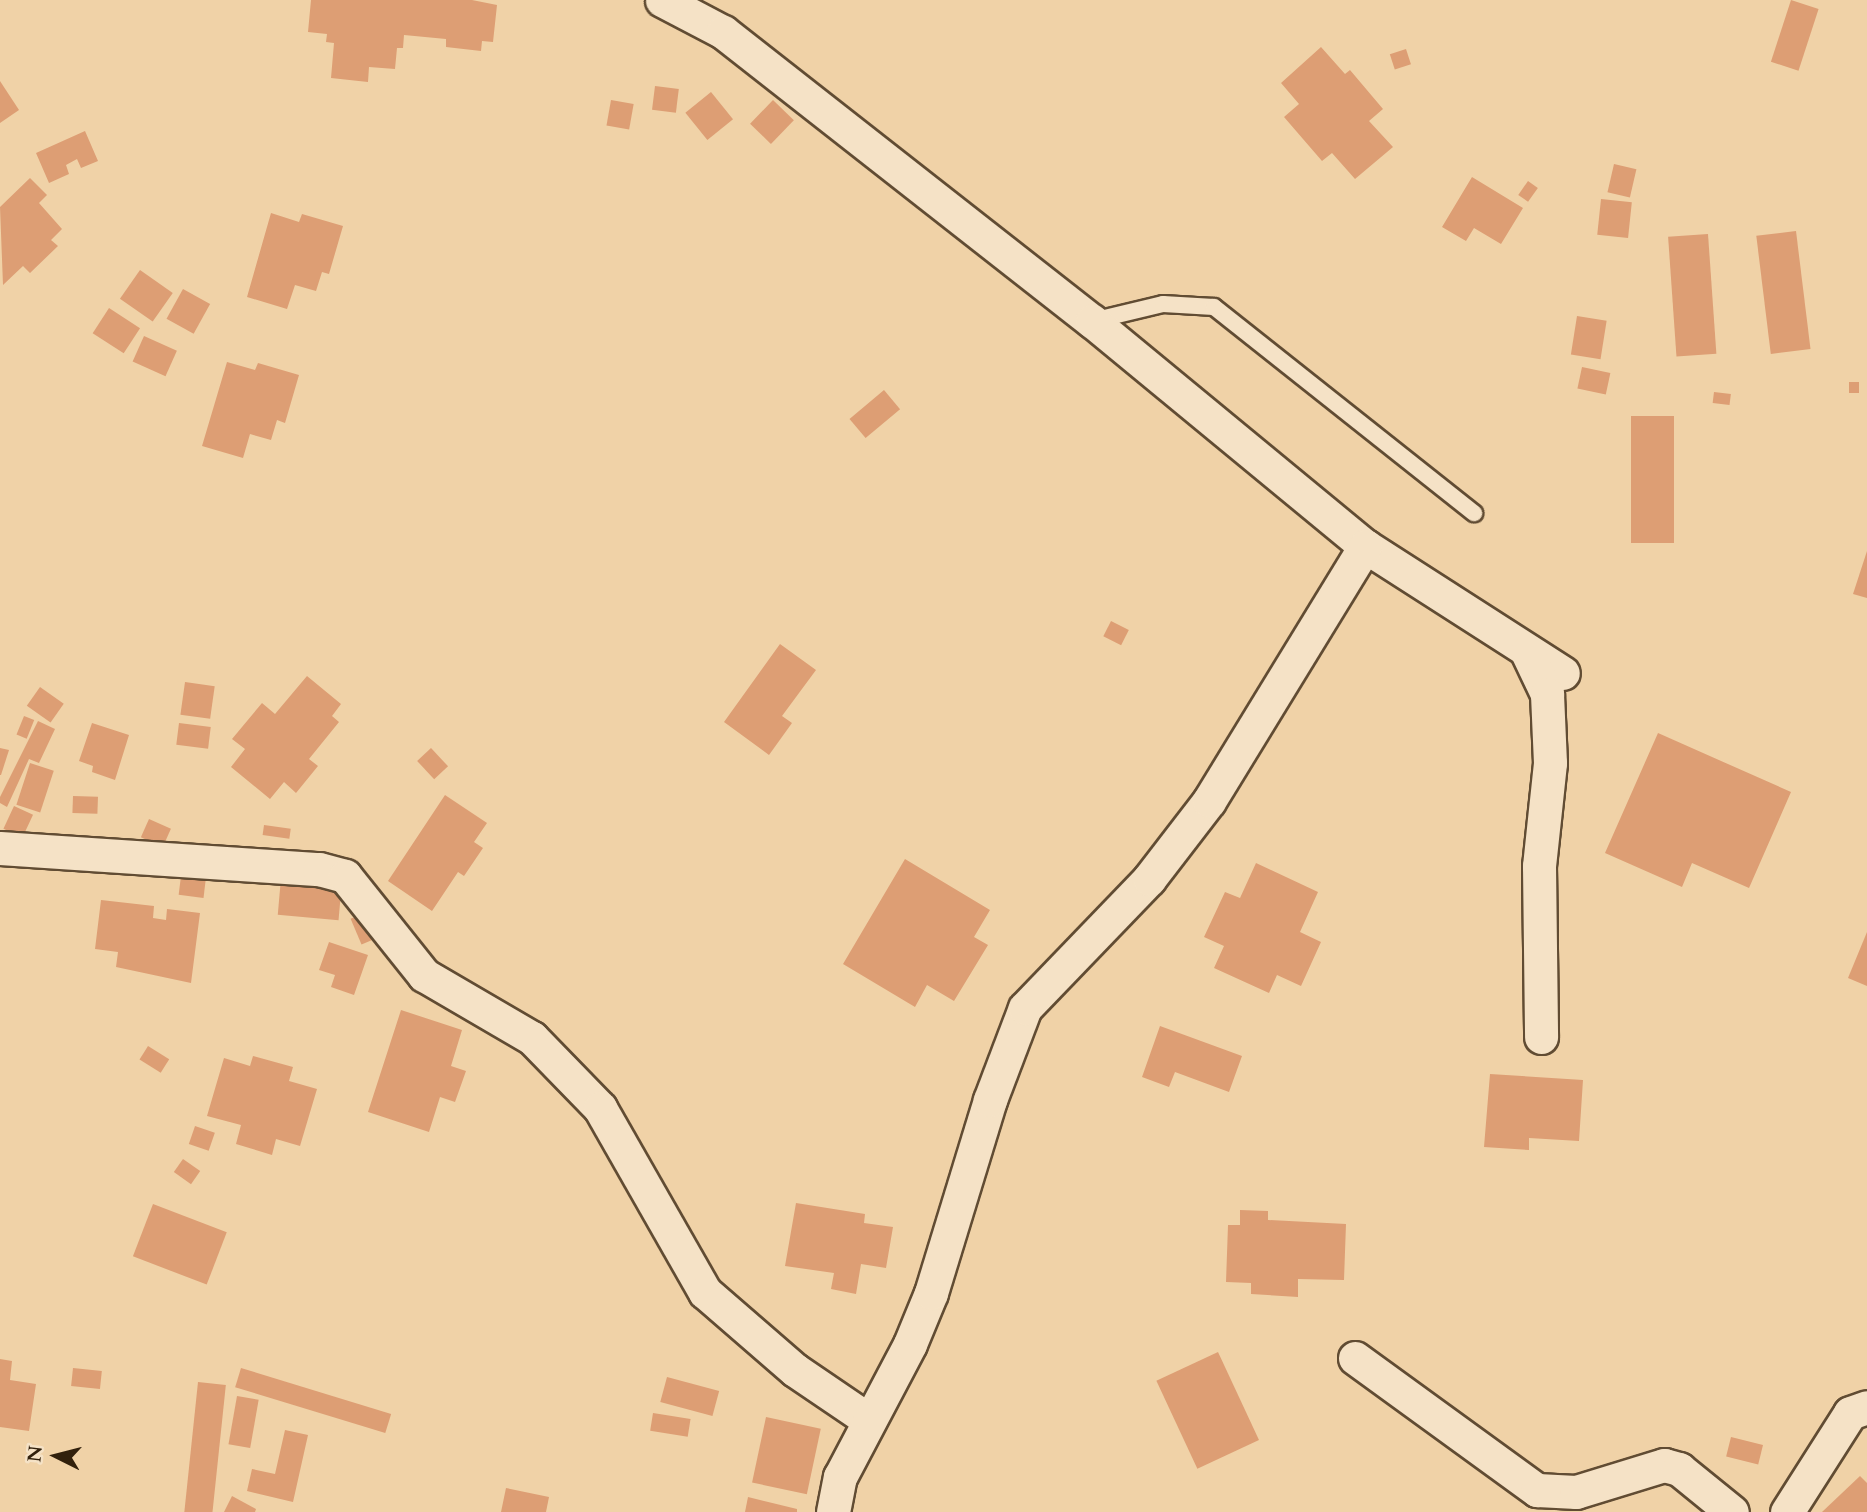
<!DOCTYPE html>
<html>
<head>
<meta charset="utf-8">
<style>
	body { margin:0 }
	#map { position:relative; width:1867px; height:1512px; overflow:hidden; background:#f0d2a7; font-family:Cardo,serif }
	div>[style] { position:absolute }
	.building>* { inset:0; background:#dd9e74; transform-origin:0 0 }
	.roads { filter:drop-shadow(2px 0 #614c33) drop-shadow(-2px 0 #614c33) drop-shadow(0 2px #614c33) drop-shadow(0 -2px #614c33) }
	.lane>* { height:16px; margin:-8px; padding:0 8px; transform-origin:8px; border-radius:8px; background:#f5e2c6 }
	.street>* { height:33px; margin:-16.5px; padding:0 16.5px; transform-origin:16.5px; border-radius:16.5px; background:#f5e2c6 }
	span { translate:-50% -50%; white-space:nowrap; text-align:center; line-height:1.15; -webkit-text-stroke:5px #f5e2c6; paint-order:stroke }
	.north { position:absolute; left:21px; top:1421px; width:70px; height:70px; -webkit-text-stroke:5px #f5e2c6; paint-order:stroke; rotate:276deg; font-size:19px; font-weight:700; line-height:28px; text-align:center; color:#31200c }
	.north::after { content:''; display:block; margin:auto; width:24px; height:32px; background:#31200c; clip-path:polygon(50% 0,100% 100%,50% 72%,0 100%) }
</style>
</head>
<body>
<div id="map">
	<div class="building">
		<div style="clip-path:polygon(311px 0,472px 0,497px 5px,493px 42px,482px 41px,481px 51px,446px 47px,446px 39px,404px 35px,403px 48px,397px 48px,395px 69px,369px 67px,368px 82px,331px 78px,334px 43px,326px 42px,327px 34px,308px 32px)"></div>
		<div style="left:1791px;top:0;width:29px;height:65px;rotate:18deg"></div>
		<div style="clip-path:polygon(1321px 47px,1345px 74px,1350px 70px,1383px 109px,1369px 121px,1393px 147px,1355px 179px,1332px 153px,1322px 161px,1284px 117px,1299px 104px,1281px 83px)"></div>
		<div style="left:1406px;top:49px;width:16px;height:17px;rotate:72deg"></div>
		<div style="clip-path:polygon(0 81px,19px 110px,0 123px)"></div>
		<div style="left:655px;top:86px;width:24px;height:24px;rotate:7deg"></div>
		<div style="left:711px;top:92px;width:35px;height:33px;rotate:51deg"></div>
		<div style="left:611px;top:100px;width:23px;height:26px;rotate:10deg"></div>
		<div style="left:773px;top:100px;width:29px;height:33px;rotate:44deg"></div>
		<div style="clip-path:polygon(85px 131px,98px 161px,81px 168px,77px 159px,66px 165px,69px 174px,49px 183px,36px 153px)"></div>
		<div style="left:1614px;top:164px;width:23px;height:29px;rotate:13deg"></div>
		<div style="clip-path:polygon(1472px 177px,1523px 208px,1501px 244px,1474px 228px,1466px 241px,1442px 227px)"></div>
		<div style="clip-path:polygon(30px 178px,47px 195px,39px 203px,62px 229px,51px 240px,58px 246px,30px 273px,23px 266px,3px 285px,0 207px)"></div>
		<div style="left:1528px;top:181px;width:12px;height:17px;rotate:35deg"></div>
		<div style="left:1601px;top:199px;width:31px;height:36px;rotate:6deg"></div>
		<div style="clip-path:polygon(271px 213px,299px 222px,302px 214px,343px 226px,329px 274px,322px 272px,316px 291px,295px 285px,287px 309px,247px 297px)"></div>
		<div style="left:1796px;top:231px;width:119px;height:40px;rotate:83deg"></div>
		<div style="left:1708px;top:234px;width:120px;height:40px;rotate:86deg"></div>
		<div style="left:140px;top:270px;width:40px;height:35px;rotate:35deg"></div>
		<div style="left:183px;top:289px;width:31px;height:34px;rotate:29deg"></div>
		<div style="left:109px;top:308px;width:37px;height:30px;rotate:33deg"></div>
		<div style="left:1577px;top:316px;width:30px;height:39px;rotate:9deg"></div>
		<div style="left:144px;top:336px;width:36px;height:28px;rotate:24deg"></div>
		<div style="clip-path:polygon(227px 362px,255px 370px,258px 363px,299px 375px,285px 423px,277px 420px,271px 440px,250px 434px,243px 458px,202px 446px)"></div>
		<div style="left:1582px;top:367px;width:29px;height:22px;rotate:12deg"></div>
		<div style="left:1849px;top:382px;width:10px;height:11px"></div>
		<div style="left:884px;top:390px;width:25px;height:45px;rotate:50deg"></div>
		<div style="left:1714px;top:392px;width:17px;height:11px;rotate:7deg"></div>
		<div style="left:1674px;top:416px;width:127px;height:43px;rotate:90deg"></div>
		<div style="clip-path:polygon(1867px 551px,1867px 598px,1853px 594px)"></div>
		<div style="left:1111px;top:621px;width:20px;height:17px;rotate:27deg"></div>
		<div style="clip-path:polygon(780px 644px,816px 670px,782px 716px,792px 723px,769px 755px,724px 722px)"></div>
		<div style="clip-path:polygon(307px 676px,341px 704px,332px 716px,339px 722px,309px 759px,318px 766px,296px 793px,284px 782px,270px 799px,231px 767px,245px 749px,232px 739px,262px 703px,275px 714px)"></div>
		<div style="left:185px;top:682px;width:30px;height:33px;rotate:8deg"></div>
		<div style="left:40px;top:687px;width:29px;height:23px;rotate:35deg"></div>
		<div style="left:24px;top:716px;width:11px;height:20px;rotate:22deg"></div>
		<div style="clip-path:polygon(38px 721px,55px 729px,39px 763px,29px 759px,7px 807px,0 803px,0 797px)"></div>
		<div style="clip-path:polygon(92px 723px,129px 735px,115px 780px,92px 772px,93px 766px,79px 761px)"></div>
		<div style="left:179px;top:723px;width:32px;height:22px;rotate:7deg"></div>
		<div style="clip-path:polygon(1658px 733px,1791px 792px,1749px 888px,1692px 863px,1682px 887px,1605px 853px)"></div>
		<div style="clip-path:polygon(0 748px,9px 750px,1px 775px,0 775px)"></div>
		<div style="left:431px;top:748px;width:25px;height:19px;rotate:47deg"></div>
		<div style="left:30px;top:763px;width:25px;height:44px;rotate:18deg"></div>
		<div style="clip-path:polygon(445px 795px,487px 823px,474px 842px,483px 848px,464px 876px,458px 872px,432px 911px,388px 881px)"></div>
		<div style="left:73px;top:796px;width:25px;height:17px;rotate:2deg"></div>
		<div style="left:14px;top:806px;width:21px;height:25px;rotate:25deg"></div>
		<div style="left:149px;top:819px;width:24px;height:20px;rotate:24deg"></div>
		<div style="left:264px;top:825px;width:27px;height:10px;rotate:8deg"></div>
		<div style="clip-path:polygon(905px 859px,990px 910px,974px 937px,988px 945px,954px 1001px,927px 985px,915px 1007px,843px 964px)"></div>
		<div style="clip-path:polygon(1256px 863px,1318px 892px,1300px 932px,1321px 942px,1301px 986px,1277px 975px,1269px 993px,1214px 968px,1224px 946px,1204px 937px,1225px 892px,1240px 898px)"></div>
		<div style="left:181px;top:876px;width:25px;height:19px;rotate:7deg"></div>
		<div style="left:281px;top:878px;width:61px;height:37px;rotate:5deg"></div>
		<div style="clip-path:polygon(101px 900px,154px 906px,153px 918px,166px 920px,167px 909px,200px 913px,191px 983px,116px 967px,118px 952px,95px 949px)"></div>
		<div style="left:369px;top:911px;width:28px;height:20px;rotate:67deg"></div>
		<div style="clip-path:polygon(1867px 932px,1867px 986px,1848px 978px)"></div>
		<div style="clip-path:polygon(329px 942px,368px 955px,354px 995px,331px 987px,335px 975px,319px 970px)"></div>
		<div style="clip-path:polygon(401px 1010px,462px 1030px,451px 1066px,466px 1071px,455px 1102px,440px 1097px,429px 1132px,368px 1112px)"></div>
		<div style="clip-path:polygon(1160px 1026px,1242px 1056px,1229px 1092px,1175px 1072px,1169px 1087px,1142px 1077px)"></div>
		<div style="left:148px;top:1046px;width:25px;height:16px;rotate:32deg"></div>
		<div style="clip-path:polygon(253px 1056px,293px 1067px,289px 1081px,317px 1089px,300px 1146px,276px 1139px,272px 1155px,236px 1144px,241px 1125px,207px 1116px,224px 1058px,250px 1066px)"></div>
		<div style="clip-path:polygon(1490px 1074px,1583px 1080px,1579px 1141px,1529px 1138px,1529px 1150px,1484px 1147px)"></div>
		<div style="left:195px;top:1126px;width:21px;height:19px;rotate:19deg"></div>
		<div style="left:183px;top:1159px;width:21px;height:16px;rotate:35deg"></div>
		<div style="clip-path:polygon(796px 1203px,865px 1214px,864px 1223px,893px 1227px,886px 1268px,861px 1264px,856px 1294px,831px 1289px,834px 1273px,785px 1266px)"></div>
		<div style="left:153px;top:1204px;width:79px;height:56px;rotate:21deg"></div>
		<div style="clip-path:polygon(1240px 1210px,1268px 1211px,1268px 1220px,1346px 1224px,1344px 1280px,1298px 1279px,1298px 1297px,1251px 1294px,1251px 1283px,1226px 1282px,1228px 1225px,1240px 1225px)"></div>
		<div style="left:1218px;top:1352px;width:97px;height:68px;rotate:65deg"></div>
		<div style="clip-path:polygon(0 1359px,12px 1361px,10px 1380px,36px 1384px,29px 1431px,0 1427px)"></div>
		<div style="left:73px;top:1368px;width:29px;height:18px;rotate:6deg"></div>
		<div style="left:241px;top:1368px;width:157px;height:20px;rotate:17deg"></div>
		<div style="left:667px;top:1377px;width:54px;height:26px;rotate:15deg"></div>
		<div style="left:198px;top:1382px;width:28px;height:131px;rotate:6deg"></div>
		<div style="left:237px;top:1396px;width:22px;height:49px;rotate:10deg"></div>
		<div style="left:653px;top:1413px;width:38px;height:18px;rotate:9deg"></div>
		<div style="left:766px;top:1417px;width:56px;height:67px;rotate:12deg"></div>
		<div style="clip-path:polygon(285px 1430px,308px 1435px,293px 1502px,247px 1491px,252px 1469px,275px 1474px)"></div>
		<div style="left:1731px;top:1437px;width:33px;height:20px;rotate:14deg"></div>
		<div style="clip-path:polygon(1860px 1476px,1867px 1483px,1867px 1512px,1822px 1512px)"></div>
		<div style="clip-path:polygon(506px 1488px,549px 1497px,546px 1512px,501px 1512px)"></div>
		<div style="clip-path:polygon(232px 1496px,256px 1509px,255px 1512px,224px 1512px)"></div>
		<div style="clip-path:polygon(748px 1497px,797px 1509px,797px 1512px,745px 1512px)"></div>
	</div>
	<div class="roads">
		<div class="lane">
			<div style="left:1092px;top:321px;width:73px;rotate:-13.5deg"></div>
			<div style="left:1163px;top:304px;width:51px;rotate:3.4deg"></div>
			<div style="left:1214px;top:307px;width:332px;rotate:38.4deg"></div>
		</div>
		<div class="street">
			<div style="left:662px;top:0;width:69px;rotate:27.7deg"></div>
			<div style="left:723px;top:32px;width:469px;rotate:38.1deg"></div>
			<div style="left:1092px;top:321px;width:354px;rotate:39.5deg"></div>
			<div style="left:1365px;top:546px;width:235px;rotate:32.7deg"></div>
			<div style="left:1527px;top:652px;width:47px;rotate:64.5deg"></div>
			<div style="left:1547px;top:694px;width:69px;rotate:87.5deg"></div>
			<div style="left:1550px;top:763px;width:104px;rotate:96.1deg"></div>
			<div style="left:1539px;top:866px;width:171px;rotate:89.3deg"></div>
			<div style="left:0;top:848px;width:320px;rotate:3.8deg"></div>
			<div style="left:319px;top:869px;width:27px;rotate:15deg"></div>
			<div style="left:345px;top:876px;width:127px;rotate:51.4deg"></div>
			<div style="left:424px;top:975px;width:125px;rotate:30.3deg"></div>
			<div style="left:532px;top:1038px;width:98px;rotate:45.8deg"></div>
			<div style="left:600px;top:1108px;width:212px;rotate:60.3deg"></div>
			<div style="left:705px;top:1292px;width:119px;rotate:40.9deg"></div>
			<div style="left:795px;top:1370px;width:87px;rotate:34.2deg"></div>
			<div style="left:1355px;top:1358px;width:225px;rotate:36deg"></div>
			<div style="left:1537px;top:1490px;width:39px;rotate:3deg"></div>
			<div style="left:1576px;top:1492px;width:92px;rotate:-17.1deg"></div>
			<div style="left:1664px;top:1465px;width:16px;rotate:15deg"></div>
			<div style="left:1679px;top:1469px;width:68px;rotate:39.1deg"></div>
			<div style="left:833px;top:1512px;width:36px;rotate:-79deg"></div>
			<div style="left:840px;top:1477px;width:150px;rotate:-62.2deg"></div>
			<div style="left:910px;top:1344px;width:55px;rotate:-67.6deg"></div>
			<div style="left:931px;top:1293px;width:202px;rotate:-73deg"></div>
			<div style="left:990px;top:1100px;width:98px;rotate:-69.2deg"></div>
			<div style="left:1025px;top:1008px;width:179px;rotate:-46.1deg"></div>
			<div style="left:1149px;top:879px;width:98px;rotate:-52.4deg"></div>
			<div style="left:1209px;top:801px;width:299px;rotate:-58.5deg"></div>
			<div style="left:1787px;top:1512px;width:117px;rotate:-57.5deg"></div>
			<div style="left:1850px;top:1413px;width:18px;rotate:-19deg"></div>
		</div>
	</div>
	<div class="north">N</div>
</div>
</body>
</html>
